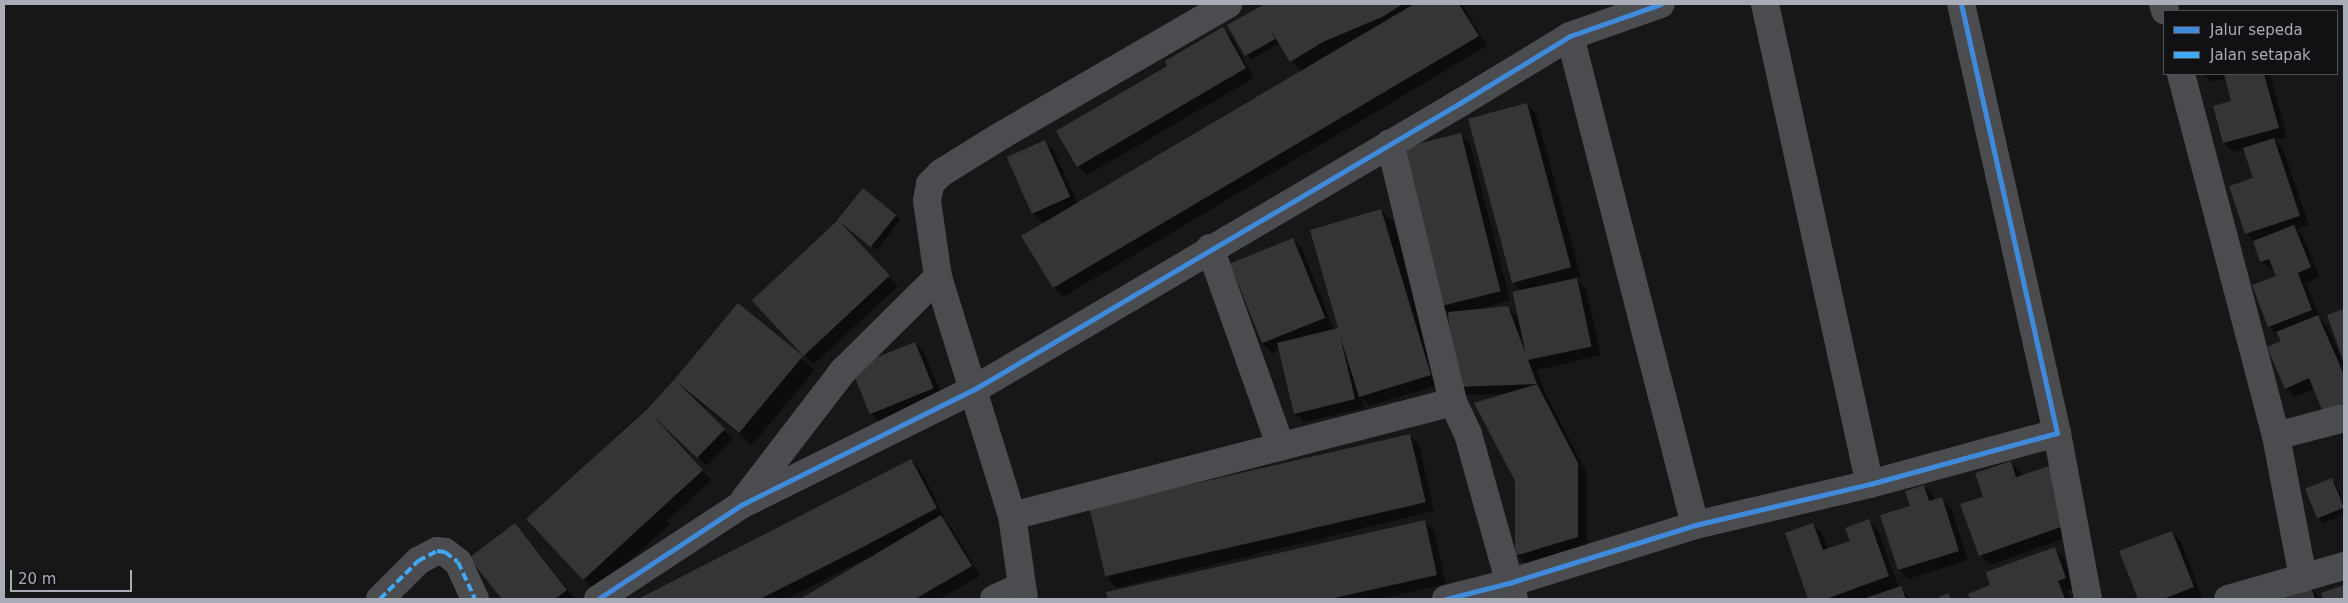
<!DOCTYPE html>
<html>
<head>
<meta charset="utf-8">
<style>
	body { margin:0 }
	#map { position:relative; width:2348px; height:603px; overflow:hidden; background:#171717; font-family:"DejaVu Sans",sans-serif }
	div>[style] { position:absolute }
	.shadow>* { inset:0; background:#0007 }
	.building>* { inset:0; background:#353536; transform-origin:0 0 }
	.minor>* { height:28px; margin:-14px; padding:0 14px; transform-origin:14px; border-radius:14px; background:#4b4c50 }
	.quiet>* { height:4px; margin-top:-2px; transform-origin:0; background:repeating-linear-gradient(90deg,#3fa9f5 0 8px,transparent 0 12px) }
	.cycleway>* { height:5px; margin:-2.5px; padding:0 2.5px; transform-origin:2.5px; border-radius:2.5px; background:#408adc }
	span { translate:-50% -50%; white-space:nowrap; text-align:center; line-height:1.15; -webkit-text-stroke:4px #111113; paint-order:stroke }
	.frame { position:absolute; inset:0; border:5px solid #a8adb8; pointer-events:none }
	.legend { position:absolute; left:2163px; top:10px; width:175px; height:65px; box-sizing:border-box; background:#111113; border:1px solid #4d4f55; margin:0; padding:6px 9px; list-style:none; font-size:15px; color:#a8adb8 }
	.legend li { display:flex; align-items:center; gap:10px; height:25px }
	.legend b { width:25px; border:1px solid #4d4f55 }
	.scale { position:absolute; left:10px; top:570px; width:122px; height:22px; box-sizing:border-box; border:2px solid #a8adb8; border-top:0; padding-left:6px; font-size:15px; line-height:18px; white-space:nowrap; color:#a8adb8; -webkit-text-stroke:4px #111113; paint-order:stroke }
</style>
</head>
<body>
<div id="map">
	<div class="shadow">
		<div style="clip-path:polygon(1267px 4px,1462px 4px,1487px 46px,1063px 297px,1054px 288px,1023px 237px,1044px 224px,1033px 213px,1045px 141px,1054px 151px,1078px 204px,1302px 72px,1291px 61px,1281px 43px,1251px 60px,1229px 25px)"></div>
		<div style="clip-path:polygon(1222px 29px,1232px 38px,1254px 78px,1087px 175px,1078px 166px,1169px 66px)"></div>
		<div style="clip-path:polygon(2204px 74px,2270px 74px,2287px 137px,2275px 140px,2283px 148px,2309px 225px,2297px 229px,2303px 236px,2319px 277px,2306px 283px,2320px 319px,2327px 326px,2344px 364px,2344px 416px,2314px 389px,2295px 397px,2286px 388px,2282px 341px,2269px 326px,2278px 276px,2275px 269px,2271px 270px,2261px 261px,2255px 242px,2246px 233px,2255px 179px,2245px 149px,2233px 152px,2224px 143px,2233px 102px,2226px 78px,2212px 82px)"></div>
		<div style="clip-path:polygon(1527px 105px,1536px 114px,1581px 277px,1575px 278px,1586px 289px,1601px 355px,1537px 370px,1546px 395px,1587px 473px,1587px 546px,1526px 564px,1517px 555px,1516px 481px,1504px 394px,1465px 395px,1456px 386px,1450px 315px,1440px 306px,1460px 134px,1470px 144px,1510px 300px,1475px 311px,1508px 308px,1520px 319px,1523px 292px,1514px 283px)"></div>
		<div style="clip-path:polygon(1381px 210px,1394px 223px,1439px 385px,1369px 406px,1362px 398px,1364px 408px,1304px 422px,1295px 413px,1280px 349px,1272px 353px,1262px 343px,1292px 239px,1302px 248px,1333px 328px,1327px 332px,1340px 329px)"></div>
		<div style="clip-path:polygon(896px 216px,900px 220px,877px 250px,840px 220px,838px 222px,898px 286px,813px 365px,753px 299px,839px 220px)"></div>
		<div style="clip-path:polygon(738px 305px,815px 370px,752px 445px,685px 390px,684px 391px,733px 439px,707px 466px,664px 425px,662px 427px,711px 480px,667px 521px,670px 524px,596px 592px,528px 519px,675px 381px)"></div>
		<div style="clip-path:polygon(915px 343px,924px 353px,943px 397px,881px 423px,872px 414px)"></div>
		<div style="clip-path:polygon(1409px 435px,1419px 444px,1434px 511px,1116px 588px,1107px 578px)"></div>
		<div style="clip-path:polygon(911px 460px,920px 469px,945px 518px,943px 519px,950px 526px,980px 576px,940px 599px,802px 599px,864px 562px,863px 560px,787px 599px,641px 599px)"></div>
		<div style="clip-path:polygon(2010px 462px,2020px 471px,2022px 477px,2078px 534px,1989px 565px,1980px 555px,1985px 497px)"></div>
		<div style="clip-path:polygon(2331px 479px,2336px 484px,2344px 505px,2344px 515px,2324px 523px,2319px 518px)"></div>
		<div style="clip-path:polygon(1924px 486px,1933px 496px,1935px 501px,1942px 499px,1951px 508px,1968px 560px,1908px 579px,1899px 570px,1882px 516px,1911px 507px)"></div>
		<div style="clip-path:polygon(1424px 521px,1434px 530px,1446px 584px,1379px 599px,1109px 599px,1107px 593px)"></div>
		<div style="clip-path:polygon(1869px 521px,1878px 530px,1899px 588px,1911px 599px,1809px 599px,1786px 534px,1812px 524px,1822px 533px,1828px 550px,1852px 541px)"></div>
		<div style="clip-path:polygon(515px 524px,524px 534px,575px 599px,503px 599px,471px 558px)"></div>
		<div style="clip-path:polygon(2172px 532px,2181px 542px,2202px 597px,2196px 599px,2139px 599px,2121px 552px)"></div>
		<div style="clip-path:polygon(2054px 548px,2064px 558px,2075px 587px,2067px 591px,2070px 599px,1972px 599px,1970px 594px,1992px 586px)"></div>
		<div style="clip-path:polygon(2310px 588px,2321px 599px,2280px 599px)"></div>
	</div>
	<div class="building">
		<div style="clip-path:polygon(1265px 4px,1403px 4px,1382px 17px,1323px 42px,1290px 62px,1270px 29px,1275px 39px,1245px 56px,1227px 25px)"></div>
		<div style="clip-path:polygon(1414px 4px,1459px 4px,1479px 36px,1053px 288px,1021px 236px)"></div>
		<div style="clip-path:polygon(1223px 27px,1246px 68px,1077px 167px,1056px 131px,1167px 66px,1165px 61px)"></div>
		<div style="clip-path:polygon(2224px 74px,2264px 74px,2279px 128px,2223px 143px,2213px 106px,2231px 101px)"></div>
		<div style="left:1527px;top:103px;width:170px;height:61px;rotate:75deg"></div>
		<div style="left:1461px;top:133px;width:163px;height:64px;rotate:76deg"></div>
		<div style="clip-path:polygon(2274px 138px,2300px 216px,2245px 234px,2229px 186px,2253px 178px,2243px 148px)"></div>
		<div style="left:1045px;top:140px;width:62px;height:42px;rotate:66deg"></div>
		<div style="left:863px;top:188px;width:43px;height:41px;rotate:39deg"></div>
		<div style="clip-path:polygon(1381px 209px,1431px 375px,1359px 397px,1340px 336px,1355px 399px,1294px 414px,1277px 343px,1338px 328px,1310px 230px)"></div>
		<div style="left:838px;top:220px;width:76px;height:118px;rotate:47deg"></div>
		<div style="clip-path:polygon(2294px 225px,2311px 267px,2298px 273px,2312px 310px,2268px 327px,2252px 285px,2276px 276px,2269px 259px,2260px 262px,2253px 241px)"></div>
		<div style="left:1293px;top:238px;width:86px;height:68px;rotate:68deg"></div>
		<div style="left:1577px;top:278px;width:70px;height:66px;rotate:78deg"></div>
		<div style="clip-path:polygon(738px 303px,803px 356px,739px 433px,677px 382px,725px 429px,697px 458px,652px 415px,703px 470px,583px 580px,526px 519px,647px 409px,674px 380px)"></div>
		<div style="clip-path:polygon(1508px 306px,1537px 384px,1455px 387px,1448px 312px)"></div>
		<div style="clip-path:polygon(2344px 309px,2344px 363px,2327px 315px)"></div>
		<div style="clip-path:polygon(2318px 315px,2344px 375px,2344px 403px,2323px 412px,2309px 378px,2285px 389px,2267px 347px,2281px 341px,2276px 332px)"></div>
		<div style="left:915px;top:342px;width:50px;height:69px;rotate:68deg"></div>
		<div style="clip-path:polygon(1537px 384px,1578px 463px,1578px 537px,1515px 556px,1515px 481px,1474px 403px)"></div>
		<div style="left:1410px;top:434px;width:70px;height:329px;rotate:77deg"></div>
		<div style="clip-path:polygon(911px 459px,937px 508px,861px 548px,760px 599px,638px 599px)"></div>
		<div style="clip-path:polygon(2011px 461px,2016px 477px,2049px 466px,2069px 524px,1979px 556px,1960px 504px,1983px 497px,1975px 473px)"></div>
		<div style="left:2332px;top:478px;width:32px;height:29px;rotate:68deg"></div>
		<div style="clip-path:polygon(1924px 485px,1929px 501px,1942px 497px,1959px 551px,1898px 570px,1880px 515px,1910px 506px,1905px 491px)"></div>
		<div style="clip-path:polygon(941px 515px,972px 566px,915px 599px,800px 599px)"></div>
		<div style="clip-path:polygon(1869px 519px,1889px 576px,1826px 599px,1808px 599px,1785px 533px,1813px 523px,1823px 550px,1850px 541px,1845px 528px)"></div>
		<div style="clip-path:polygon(1425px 520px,1437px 575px,1330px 599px,1108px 599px,1106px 592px)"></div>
		<div style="clip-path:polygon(515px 523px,567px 590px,555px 599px,502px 599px,469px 558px)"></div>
		<div style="clip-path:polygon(2172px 531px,2194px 587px,2163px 599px,2138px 599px,2119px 551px)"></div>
		<div style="clip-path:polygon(2055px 547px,2066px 578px,2058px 581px,2065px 599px,1970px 599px,1968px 594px,1990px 585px,1986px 572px)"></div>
		<div style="clip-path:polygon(2344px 585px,2344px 599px,2323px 599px,2321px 593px)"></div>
		<div style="clip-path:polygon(1901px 586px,1906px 599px,1863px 599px)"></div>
		<div style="clip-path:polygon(2311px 587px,2315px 599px,2277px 599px)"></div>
		<div style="clip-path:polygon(1948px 593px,1951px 599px,1935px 599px)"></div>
	</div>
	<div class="minor">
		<div style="left:1765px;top:4px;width:491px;rotate:77.7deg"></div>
		<div style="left:2163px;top:4px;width:7px;rotate:74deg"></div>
		<div style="left:1570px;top:36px;width:505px;rotate:75.66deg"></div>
		<div style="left:2181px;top:74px;width:374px;rotate:75.3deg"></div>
		<div style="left:2276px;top:436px;width:145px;rotate:79.2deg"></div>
		<div style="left:1390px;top:143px;width:267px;rotate:76.3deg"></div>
		<div style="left:1453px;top:402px;width:35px;rotate:65deg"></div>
		<div style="left:1468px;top:434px;width:171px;rotate:74.4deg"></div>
		<div style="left:1210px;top:248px;width:211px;rotate:70.4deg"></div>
		<div style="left:2057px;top:433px;width:169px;rotate:79.4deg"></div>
		<div style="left:2276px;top:436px;width:70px;rotate:-14.8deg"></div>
		<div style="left:744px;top:500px;width:163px;rotate:-52.5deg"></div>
		<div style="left:843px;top:371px;width:134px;rotate:-44.7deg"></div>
		<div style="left:1012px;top:516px;width:455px;rotate:-14.5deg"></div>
		<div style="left:380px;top:599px;width:54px;rotate:-45deg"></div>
		<div style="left:418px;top:561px;width:21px;rotate:-28deg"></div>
		<div style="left:437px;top:551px;width:8px;rotate:7deg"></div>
		<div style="left:445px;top:552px;width:16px;rotate:38deg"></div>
		<div style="left:458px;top:562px;width:41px;rotate:65.3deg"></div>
		<div style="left:598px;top:599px;width:171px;rotate:-33.3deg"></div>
		<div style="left:741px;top:505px;width:259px;rotate:-26.4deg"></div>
		<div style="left:973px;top:390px;width:565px;rotate:-30.51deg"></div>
		<div style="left:1460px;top:103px;width:129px;rotate:-31.3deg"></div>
		<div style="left:1570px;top:36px;width:96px;rotate:-19.4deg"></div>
		<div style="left:994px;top:599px;width:29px;rotate:-25deg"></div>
		<div style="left:1024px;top:599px;width:84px;rotate:-98.2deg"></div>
		<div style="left:1012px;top:516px;width:250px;rotate:-107.2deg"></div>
		<div style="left:938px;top:277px;width:77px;rotate:-98.2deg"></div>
		<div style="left:927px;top:201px;width:17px;rotate:-80deg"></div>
		<div style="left:930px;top:184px;width:16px;rotate:-45deg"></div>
		<div style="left:941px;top:173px;width:74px;rotate:-31.8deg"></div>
		<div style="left:1004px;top:134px;width:259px;rotate:-30.1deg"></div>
		<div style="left:1446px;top:599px;width:65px;rotate:-14.3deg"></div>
		<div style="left:1509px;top:583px;width:195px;rotate:-17.3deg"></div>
		<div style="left:1695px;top:525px;width:180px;rotate:-13.2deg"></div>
		<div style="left:1870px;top:484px;width:194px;rotate:-15.3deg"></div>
		<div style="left:2057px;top:433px;width:440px;rotate:-102.6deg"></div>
		<div style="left:2228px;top:599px;width:121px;rotate:-15.9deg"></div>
	</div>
	<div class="quiet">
		<div style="left:380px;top:599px;width:54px;rotate:-45deg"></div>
		<div style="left:418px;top:561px;width:21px;rotate:-28deg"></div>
		<div style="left:437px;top:551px;width:8px;rotate:7deg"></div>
		<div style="left:445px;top:552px;width:16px;rotate:38deg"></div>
		<div style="left:458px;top:562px;width:41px;rotate:65.3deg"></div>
	</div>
	<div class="cycleway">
		<div style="left:598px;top:599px;width:171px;rotate:-33.3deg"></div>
		<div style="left:741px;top:505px;width:259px;rotate:-26.4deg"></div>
		<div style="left:973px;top:390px;width:565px;rotate:-30.51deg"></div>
		<div style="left:1460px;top:103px;width:129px;rotate:-31.3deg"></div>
		<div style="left:1570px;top:36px;width:96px;rotate:-19.4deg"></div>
		<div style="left:1446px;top:599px;width:65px;rotate:-14.3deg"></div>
		<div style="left:1509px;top:583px;width:195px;rotate:-17.3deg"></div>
		<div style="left:1695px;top:525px;width:180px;rotate:-13.2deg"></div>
		<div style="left:1870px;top:484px;width:194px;rotate:-15.3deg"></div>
		<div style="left:2057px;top:433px;width:440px;rotate:-102.6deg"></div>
	</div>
	<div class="frame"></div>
	<ul class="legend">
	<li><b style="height:6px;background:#408adc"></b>Jalur sepeda</li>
	<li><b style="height:6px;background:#3fa9f5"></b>Jalan setapak</li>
	</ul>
	<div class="scale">20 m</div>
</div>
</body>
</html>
